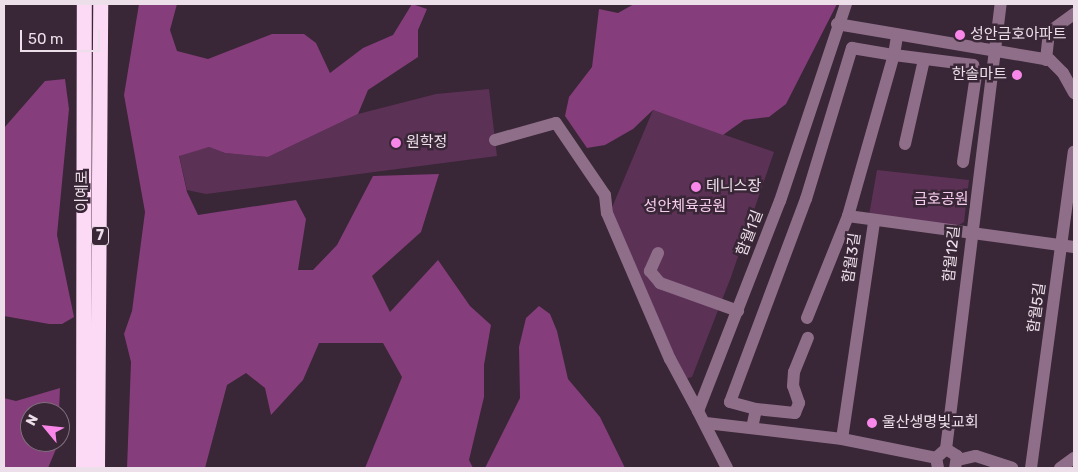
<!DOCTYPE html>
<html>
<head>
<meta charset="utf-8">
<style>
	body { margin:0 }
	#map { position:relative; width:1078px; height:472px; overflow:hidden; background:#392636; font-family:Rubik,"Noto Sans KR",sans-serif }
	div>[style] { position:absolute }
	.green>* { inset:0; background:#5c3156 }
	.forest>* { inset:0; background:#853d7b }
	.minor>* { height:12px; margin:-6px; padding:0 6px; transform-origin:6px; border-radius:6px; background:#8f6e89 }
	.highway>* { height:15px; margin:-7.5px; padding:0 7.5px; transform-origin:7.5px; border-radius:7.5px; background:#fcdaf5 }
	.dots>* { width:14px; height:14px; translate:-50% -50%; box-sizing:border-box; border:2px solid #392636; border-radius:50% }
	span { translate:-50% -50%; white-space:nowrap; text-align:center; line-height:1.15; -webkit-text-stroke:5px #392636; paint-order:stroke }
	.shield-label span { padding:1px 4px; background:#392636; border:1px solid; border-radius:4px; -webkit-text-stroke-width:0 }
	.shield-label { font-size:14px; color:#ecdfea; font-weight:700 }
	.poi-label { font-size:15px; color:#ecdfea }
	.left { translate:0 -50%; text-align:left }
	.right { translate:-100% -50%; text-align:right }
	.street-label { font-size:15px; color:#ecdfea }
	.park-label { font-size:15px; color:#f6cdee }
	.frame { position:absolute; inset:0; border:5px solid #ecdfea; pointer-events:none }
	.north { position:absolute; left:20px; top:402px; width:50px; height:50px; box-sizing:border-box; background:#392636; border:1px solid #81707e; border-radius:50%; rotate:298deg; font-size:14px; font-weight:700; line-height:20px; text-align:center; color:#ecdfea }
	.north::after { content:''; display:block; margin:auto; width:18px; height:22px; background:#f987e9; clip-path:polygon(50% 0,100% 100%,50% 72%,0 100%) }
	.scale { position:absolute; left:20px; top:30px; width:80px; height:22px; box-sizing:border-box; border:2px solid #ecdfea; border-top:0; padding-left:6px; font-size:15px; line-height:18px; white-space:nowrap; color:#ecdfea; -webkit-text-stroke:4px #392636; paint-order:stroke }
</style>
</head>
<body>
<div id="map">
	<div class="green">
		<div style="clip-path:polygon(489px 89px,497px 156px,206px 194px,187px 190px,179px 155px,209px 147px,225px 153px,268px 157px,358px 114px,436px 94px)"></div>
		<div style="clip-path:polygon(653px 110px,774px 152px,731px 277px,692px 377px,684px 379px,611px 210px)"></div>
		<div style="clip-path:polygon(877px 170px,969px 180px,964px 222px,957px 226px,869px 215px)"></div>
	</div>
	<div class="forest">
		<div style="clip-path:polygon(139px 4px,177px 4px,170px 30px,177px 51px,208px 59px,272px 34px,304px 34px,316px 43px,330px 73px,363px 48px,393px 35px,412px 4px,427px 9px,418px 30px,418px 57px,368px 90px,358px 114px,268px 157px,225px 153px,209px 147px,179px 156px,187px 192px,198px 215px,296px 200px,306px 219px,298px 270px,313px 270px,337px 245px,373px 176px,439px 174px,421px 232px,372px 276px,390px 312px,438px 260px,470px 306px,491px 325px,484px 365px,484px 397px,469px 460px,473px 468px,365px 468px,402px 377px,383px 343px,319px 343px,303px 380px,271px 415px,265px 388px,246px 373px,227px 385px,205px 468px,127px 468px,131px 362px,124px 334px,132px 311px,145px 212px,124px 95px)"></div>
		<div style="clip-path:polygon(634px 4px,837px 4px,786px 104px,769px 117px,744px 120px,723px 135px,653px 110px,633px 129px,605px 145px,587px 148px,565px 116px,569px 97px,592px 67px,599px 9px,618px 13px)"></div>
		<div style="clip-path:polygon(65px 79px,69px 109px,57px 235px,74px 317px,62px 324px,49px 324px,4px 316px,4px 128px,45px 81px)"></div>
		<div style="clip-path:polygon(539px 306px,550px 314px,557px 331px,568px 379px,600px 417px,625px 468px,485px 468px,520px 398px,519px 347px,526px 318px)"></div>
		<div style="clip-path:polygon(60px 388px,59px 412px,30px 412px,30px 442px,59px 442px,48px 468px,4px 468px,4px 398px,16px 401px)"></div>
	</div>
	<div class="minor">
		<div style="left:837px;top:24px;width:216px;rotate:9.6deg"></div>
		<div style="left:1050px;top:60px;width:18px;rotate:45deg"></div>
		<div style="left:1063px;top:73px;width:23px;rotate:61deg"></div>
		<div style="left:1046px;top:60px;width:28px;rotate:-84deg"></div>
		<div style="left:1049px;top:32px;width:31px;rotate:-36deg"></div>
		<div style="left:495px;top:140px;width:63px;rotate:-15.6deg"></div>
		<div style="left:556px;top:123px;width:87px;rotate:55.8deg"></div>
		<div style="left:605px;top:195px;width:18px;rotate:84deg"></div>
		<div style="left:607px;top:213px;width:159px;rotate:66.7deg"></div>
		<div style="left:670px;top:359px;width:59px;rotate:61.7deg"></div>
		<div style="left:905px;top:144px;width:86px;rotate:-77.3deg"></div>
		<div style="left:848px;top:216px;width:228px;rotate:7.8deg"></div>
		<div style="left:658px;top:253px;width:20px;rotate:114deg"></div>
		<div style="left:650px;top:271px;width:16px;rotate:50deg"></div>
		<div style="left:660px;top:283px;width:83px;rotate:19.7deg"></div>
		<div style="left:807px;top:318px;width:110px;rotate:-68.1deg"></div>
		<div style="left:848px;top:216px;width:167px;rotate:-74.1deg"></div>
		<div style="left:894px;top:55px;width:80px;rotate:7.2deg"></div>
		<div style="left:973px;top:65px;width:10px;rotate:73deg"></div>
		<div style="left:976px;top:75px;width:88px;rotate:98.5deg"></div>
		<div style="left:756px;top:409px;width:39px;rotate:6deg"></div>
		<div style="left:795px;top:413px;width:11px;rotate:-68deg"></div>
		<div style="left:799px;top:403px;width:18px;rotate:-109deg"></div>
		<div style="left:793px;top:386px;width:14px;rotate:-86deg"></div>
		<div style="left:794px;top:372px;width:37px;rotate:-68deg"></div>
		<div style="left:706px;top:423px;width:137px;rotate:6.7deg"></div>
		<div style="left:842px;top:439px;width:96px;rotate:11.4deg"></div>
		<div style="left:752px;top:428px;width:19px;rotate:-78deg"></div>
		<div style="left:756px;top:409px;width:27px;rotate:-165deg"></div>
		<div style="left:730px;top:402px;width:217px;rotate:-69.5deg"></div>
		<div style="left:806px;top:199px;width:158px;rotate:-73.1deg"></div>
		<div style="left:852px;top:48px;width:43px;rotate:9.5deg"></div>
		<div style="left:894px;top:55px;width:20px;rotate:-81deg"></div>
		<div style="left:842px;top:439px;width:219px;rotate:-81.6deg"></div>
		<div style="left:946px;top:449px;width:448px;rotate:-83deg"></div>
		<div style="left:958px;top:460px;width:18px;rotate:-13deg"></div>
		<div style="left:976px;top:456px;width:38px;rotate:18deg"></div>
		<div style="left:727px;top:468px;width:64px;rotate:-117deg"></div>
		<div style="left:698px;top:411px;width:225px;rotate:-68.7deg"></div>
		<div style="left:780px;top:201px;width:208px;rotate:-71.5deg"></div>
		<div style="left:938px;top:468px;width:10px;rotate:-101deg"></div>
		<div style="left:936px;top:458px;width:13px;rotate:-42deg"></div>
		<div style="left:946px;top:449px;width:13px;rotate:32deg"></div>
		<div style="left:957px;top:456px;width:12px;rotate:99deg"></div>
		<div style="left:1031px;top:468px;width:319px;rotate:-82.3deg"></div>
		<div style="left:1060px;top:468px;width:17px;rotate:-36deg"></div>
	</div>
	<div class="highway">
		<div style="left:83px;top:468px;width:464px;rotate:-89.9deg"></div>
		<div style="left:97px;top:468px;width:464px;rotate:-89.6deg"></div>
	</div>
	<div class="dots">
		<div style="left:960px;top:35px;background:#f987e9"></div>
		<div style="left:1017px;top:75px;background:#f987e9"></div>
		<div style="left:396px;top:143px;background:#f987e9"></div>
		<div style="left:696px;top:187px;background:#f987e9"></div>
		<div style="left:872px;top:423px;background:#f987e9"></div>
	</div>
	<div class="shield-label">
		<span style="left:100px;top:236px">7</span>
	</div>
	<div class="poi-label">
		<span class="left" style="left:970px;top:35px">성안금호아파트</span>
		<span class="right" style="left:1007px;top:75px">한솔마트</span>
		<span class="left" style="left:406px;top:143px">원학정</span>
		<span class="left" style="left:706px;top:187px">테니스장</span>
		<span class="left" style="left:882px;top:423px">울산생명빛교회</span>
	</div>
	<div class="street-label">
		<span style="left:83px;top:191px;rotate:-90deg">이예로</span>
		<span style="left:750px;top:233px;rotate:-69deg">함월1길</span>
		<span style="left:952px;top:254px;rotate:-84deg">함월12길</span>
		<span style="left:852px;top:258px;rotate:-82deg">함월3길</span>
		<span style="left:1037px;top:308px;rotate:-82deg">함월5길</span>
	</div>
	<div class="park-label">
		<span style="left:941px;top:200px">금호공원</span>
		<span style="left:685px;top:207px">성안체육공원</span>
	</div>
	<div class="frame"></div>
	<div class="north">N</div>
	<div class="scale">50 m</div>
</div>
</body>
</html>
